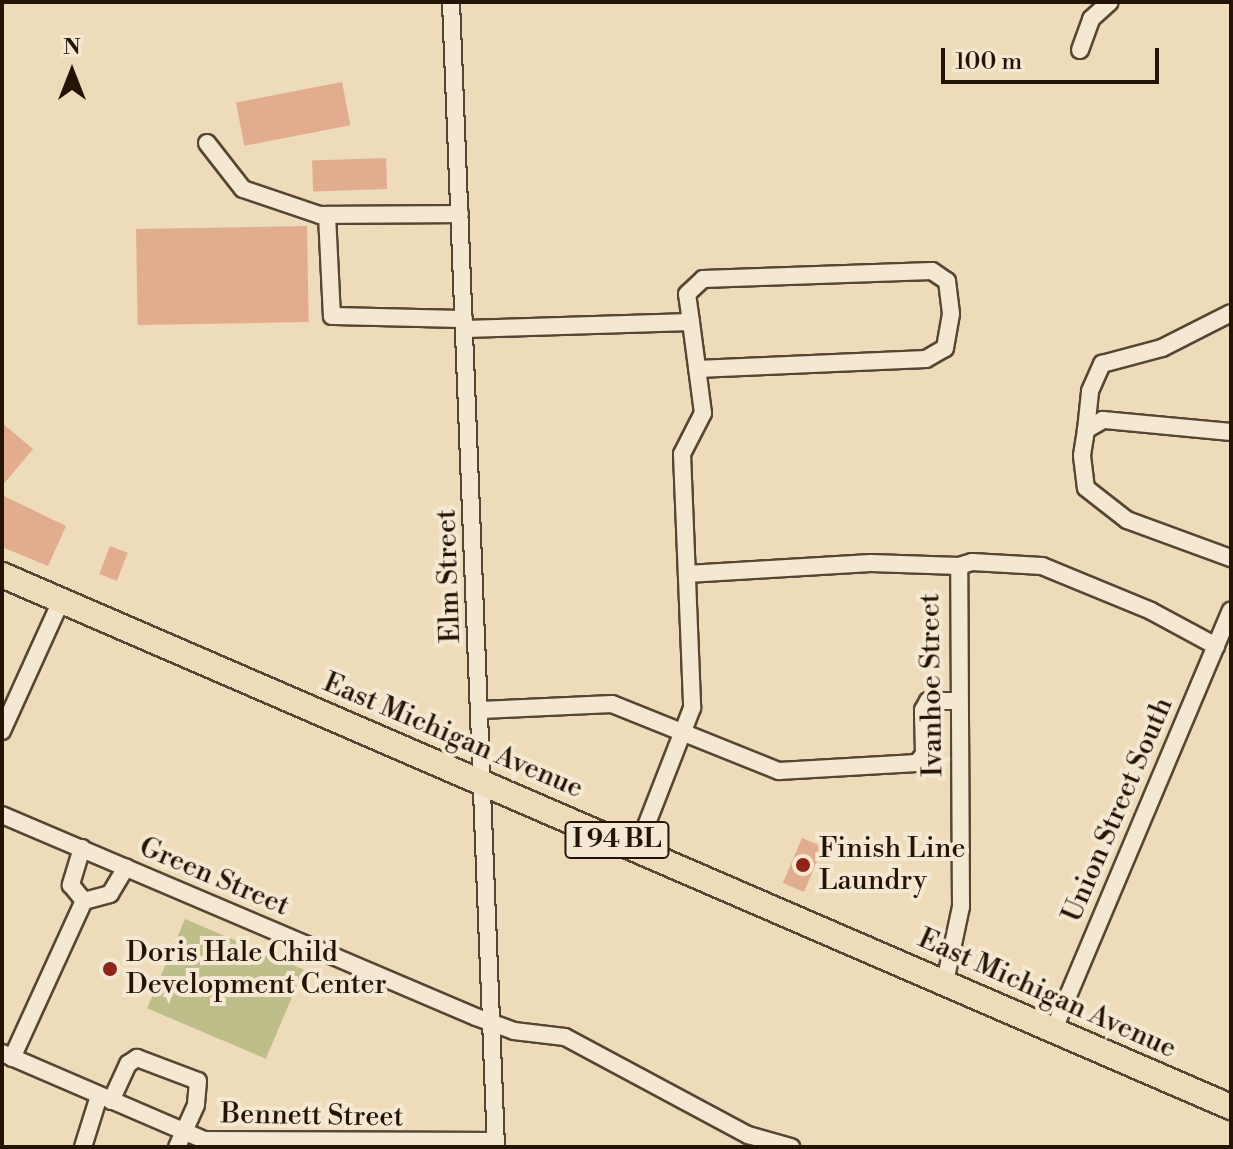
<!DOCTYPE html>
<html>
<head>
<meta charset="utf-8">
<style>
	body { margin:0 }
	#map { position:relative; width:1233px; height:1149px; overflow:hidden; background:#eedbb9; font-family:"Libre Bodoni",serif }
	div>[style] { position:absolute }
	.green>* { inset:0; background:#bebe8b; transform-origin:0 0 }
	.building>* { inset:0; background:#e2ac8f; transform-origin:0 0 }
	.roads { filter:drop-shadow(2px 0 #564633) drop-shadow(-2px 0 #564633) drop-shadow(0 2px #564633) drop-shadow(0 -2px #564633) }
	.minor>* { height:16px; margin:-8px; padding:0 8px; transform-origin:8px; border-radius:8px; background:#f4e8d2 }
	.highway>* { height:24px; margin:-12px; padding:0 12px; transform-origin:12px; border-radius:12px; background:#eedbb9 }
	.dots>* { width:22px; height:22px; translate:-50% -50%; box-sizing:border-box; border:4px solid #f4e8d2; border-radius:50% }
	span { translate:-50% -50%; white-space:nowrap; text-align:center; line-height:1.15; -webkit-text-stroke:8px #f4e8d2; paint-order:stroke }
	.shield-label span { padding:2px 6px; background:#f4e8d2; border:2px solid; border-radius:6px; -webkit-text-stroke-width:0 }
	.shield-label { font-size:26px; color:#231406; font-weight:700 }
	.street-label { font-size:28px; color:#231406 }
	.poi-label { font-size:28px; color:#231406 }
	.left { translate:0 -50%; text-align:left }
	.frame { position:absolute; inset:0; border:4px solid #231406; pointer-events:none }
	.north { position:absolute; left:32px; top:32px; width:80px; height:80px; -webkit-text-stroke:6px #f4e8d2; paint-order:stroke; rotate:0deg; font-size:22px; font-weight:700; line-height:32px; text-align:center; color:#231406 }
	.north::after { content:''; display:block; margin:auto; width:28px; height:36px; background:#231406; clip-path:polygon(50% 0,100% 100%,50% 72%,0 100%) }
	.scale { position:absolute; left:941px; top:48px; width:218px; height:36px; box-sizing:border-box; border:4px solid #231406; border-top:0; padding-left:10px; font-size:24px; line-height:28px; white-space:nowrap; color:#231406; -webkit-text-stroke:6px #f4e8d2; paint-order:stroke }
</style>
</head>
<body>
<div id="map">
	<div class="green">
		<div style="left:185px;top:919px;width:129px;height:97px;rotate:23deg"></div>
	</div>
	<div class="building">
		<div style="left:342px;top:82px;width:44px;height:108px;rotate:79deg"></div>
		<div style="left:386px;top:158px;width:31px;height:74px;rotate:88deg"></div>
		<div style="left:307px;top:226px;width:96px;height:171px;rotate:89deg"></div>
		<div style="clip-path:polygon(2px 423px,33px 449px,2px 486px)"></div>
		<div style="clip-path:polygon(2px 495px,66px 526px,48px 566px,2px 547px)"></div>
		<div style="left:110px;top:546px;width:19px;height:30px;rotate:21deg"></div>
		<div style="left:802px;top:838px;width:23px;height:49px;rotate:23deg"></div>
	</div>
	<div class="roads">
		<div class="minor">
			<div style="left:451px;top:2px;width:1146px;rotate:87.75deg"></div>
			<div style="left:1080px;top:50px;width:33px;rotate:-70deg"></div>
			<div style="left:1091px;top:19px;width:25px;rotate:-42deg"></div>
			<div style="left:207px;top:143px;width:58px;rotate:52deg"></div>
			<div style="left:243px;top:189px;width:81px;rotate:18.7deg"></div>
			<div style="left:320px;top:215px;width:140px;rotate:-0.4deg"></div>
			<div style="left:327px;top:215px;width:101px;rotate:87.2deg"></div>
			<div style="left:332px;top:316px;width:132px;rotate:1.3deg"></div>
			<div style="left:691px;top:322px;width:28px;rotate:-98deg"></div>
			<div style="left:687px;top:294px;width:22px;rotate:-43deg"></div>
			<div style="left:703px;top:279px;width:229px;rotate:-2deg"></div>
			<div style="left:932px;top:271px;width:18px;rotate:34deg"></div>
			<div style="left:947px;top:281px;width:33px;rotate:83deg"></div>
			<div style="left:951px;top:314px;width:35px;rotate:100deg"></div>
			<div style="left:945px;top:348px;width:22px;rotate:150deg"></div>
			<div style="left:926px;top:359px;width:229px;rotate:177.5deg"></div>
			<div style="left:465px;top:329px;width:226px;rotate:-1.8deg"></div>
			<div style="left:691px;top:322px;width:92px;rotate:82.5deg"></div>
			<div style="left:703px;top:413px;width:46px;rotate:117.1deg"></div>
			<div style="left:682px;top:454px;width:254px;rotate:87.7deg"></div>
			<div style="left:692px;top:708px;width:151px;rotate:111.3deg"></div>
			<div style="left:1086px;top:430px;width:39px;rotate:-84deg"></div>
			<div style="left:1090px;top:391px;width:30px;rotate:-66deg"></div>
			<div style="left:1102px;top:364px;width:62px;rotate:-14.9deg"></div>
			<div style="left:1162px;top:348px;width:77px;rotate:-26.9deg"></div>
			<div style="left:1231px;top:432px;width:129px;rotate:-174.6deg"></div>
			<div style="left:1103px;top:420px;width:20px;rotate:150deg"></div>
			<div style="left:1086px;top:430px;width:26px;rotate:99deg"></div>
			<div style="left:1082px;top:456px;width:32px;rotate:83deg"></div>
			<div style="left:1086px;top:488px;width:52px;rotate:38deg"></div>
			<div style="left:1127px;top:520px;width:111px;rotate:20.1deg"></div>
			<div style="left:687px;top:574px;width:184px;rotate:-3.4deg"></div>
			<div style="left:871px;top:563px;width:88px;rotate:2deg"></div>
			<div style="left:481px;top:710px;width:131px;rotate:-2.6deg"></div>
			<div style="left:612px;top:704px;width:180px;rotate:21.9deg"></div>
			<div style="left:779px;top:771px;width:138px;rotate:-3.3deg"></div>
			<div style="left:917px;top:763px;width:11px;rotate:-52deg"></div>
			<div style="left:924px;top:754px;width:44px;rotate:-91.3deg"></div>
			<div style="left:923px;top:710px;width:10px;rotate:-61deg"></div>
			<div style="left:928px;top:701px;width:31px"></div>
			<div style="left:2px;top:731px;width:143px;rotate:-65.6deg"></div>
			<div style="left:2px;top:815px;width:515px;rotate:23.08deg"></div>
			<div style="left:476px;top:1017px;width:40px;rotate:20.2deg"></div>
			<div style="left:514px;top:1031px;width:51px;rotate:6.7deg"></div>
			<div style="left:565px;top:1037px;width:208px;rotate:28.2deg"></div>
			<div style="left:748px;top:1135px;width:45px;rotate:15.6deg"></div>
			<div style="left:82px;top:848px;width:39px;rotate:107deg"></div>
			<div style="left:71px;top:885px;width:21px;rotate:51deg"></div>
			<div style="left:945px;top:982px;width:77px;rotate:-78deg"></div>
			<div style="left:961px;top:907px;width:341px;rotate:-90.3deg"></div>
			<div style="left:959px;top:566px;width:14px;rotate:-17deg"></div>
			<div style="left:972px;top:562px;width:70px;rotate:3.3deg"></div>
			<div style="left:1042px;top:566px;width:118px;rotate:22.4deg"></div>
			<div style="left:1151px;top:611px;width:74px;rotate:28.3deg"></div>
			<div style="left:1054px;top:1029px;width:454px;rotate:-67.1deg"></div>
			<div style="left:2px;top:1053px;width:220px;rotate:23.3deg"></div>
			<div style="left:204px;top:1140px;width:292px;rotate:0.2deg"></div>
			<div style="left:12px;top:1058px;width:173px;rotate:-65.4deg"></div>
			<div style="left:84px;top:901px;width:27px;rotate:-15deg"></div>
			<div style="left:110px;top:894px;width:31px;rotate:-59deg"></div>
			<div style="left:111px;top:1101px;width:41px;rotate:-65.3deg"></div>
			<div style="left:128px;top:1064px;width:11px;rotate:-34deg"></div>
			<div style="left:137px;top:1058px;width:65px;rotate:20.7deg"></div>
			<div style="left:198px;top:1081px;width:24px;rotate:95deg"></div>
			<div style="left:196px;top:1105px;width:46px;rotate:114.3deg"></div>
			<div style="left:83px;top:1147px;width:53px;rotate:-72.6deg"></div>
		</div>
		<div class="highway">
			<div style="left:2px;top:575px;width:1339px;rotate:23.41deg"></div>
		</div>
	</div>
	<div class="dots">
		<div style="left:803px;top:865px;background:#8f2418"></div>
		<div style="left:110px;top:969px;background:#8f2418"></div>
	</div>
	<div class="shield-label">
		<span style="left:617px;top:840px">I 94 BL</span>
	</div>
	<div class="street-label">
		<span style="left:449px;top:576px;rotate:-92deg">Elm Street</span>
		<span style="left:932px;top:685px;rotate:-91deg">Ivanhoe Street</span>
		<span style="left:453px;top:736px;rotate:23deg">East Michigan Avenue</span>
		<span style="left:1118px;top:810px;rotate:-67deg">Union Street South</span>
		<span style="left:214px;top:877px;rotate:23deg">Green Street</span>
		<span style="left:1047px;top:994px;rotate:24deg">East Michigan Avenue</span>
		<span style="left:312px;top:1116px;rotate:1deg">Bennett Street</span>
	</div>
	<div class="poi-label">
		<span class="left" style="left:819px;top:865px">Finish Line<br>Laundry</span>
		<span class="left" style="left:126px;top:969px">Doris Hale Child<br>Development Center</span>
	</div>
	<div class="frame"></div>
	<div class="north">N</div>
	<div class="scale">100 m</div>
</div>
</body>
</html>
